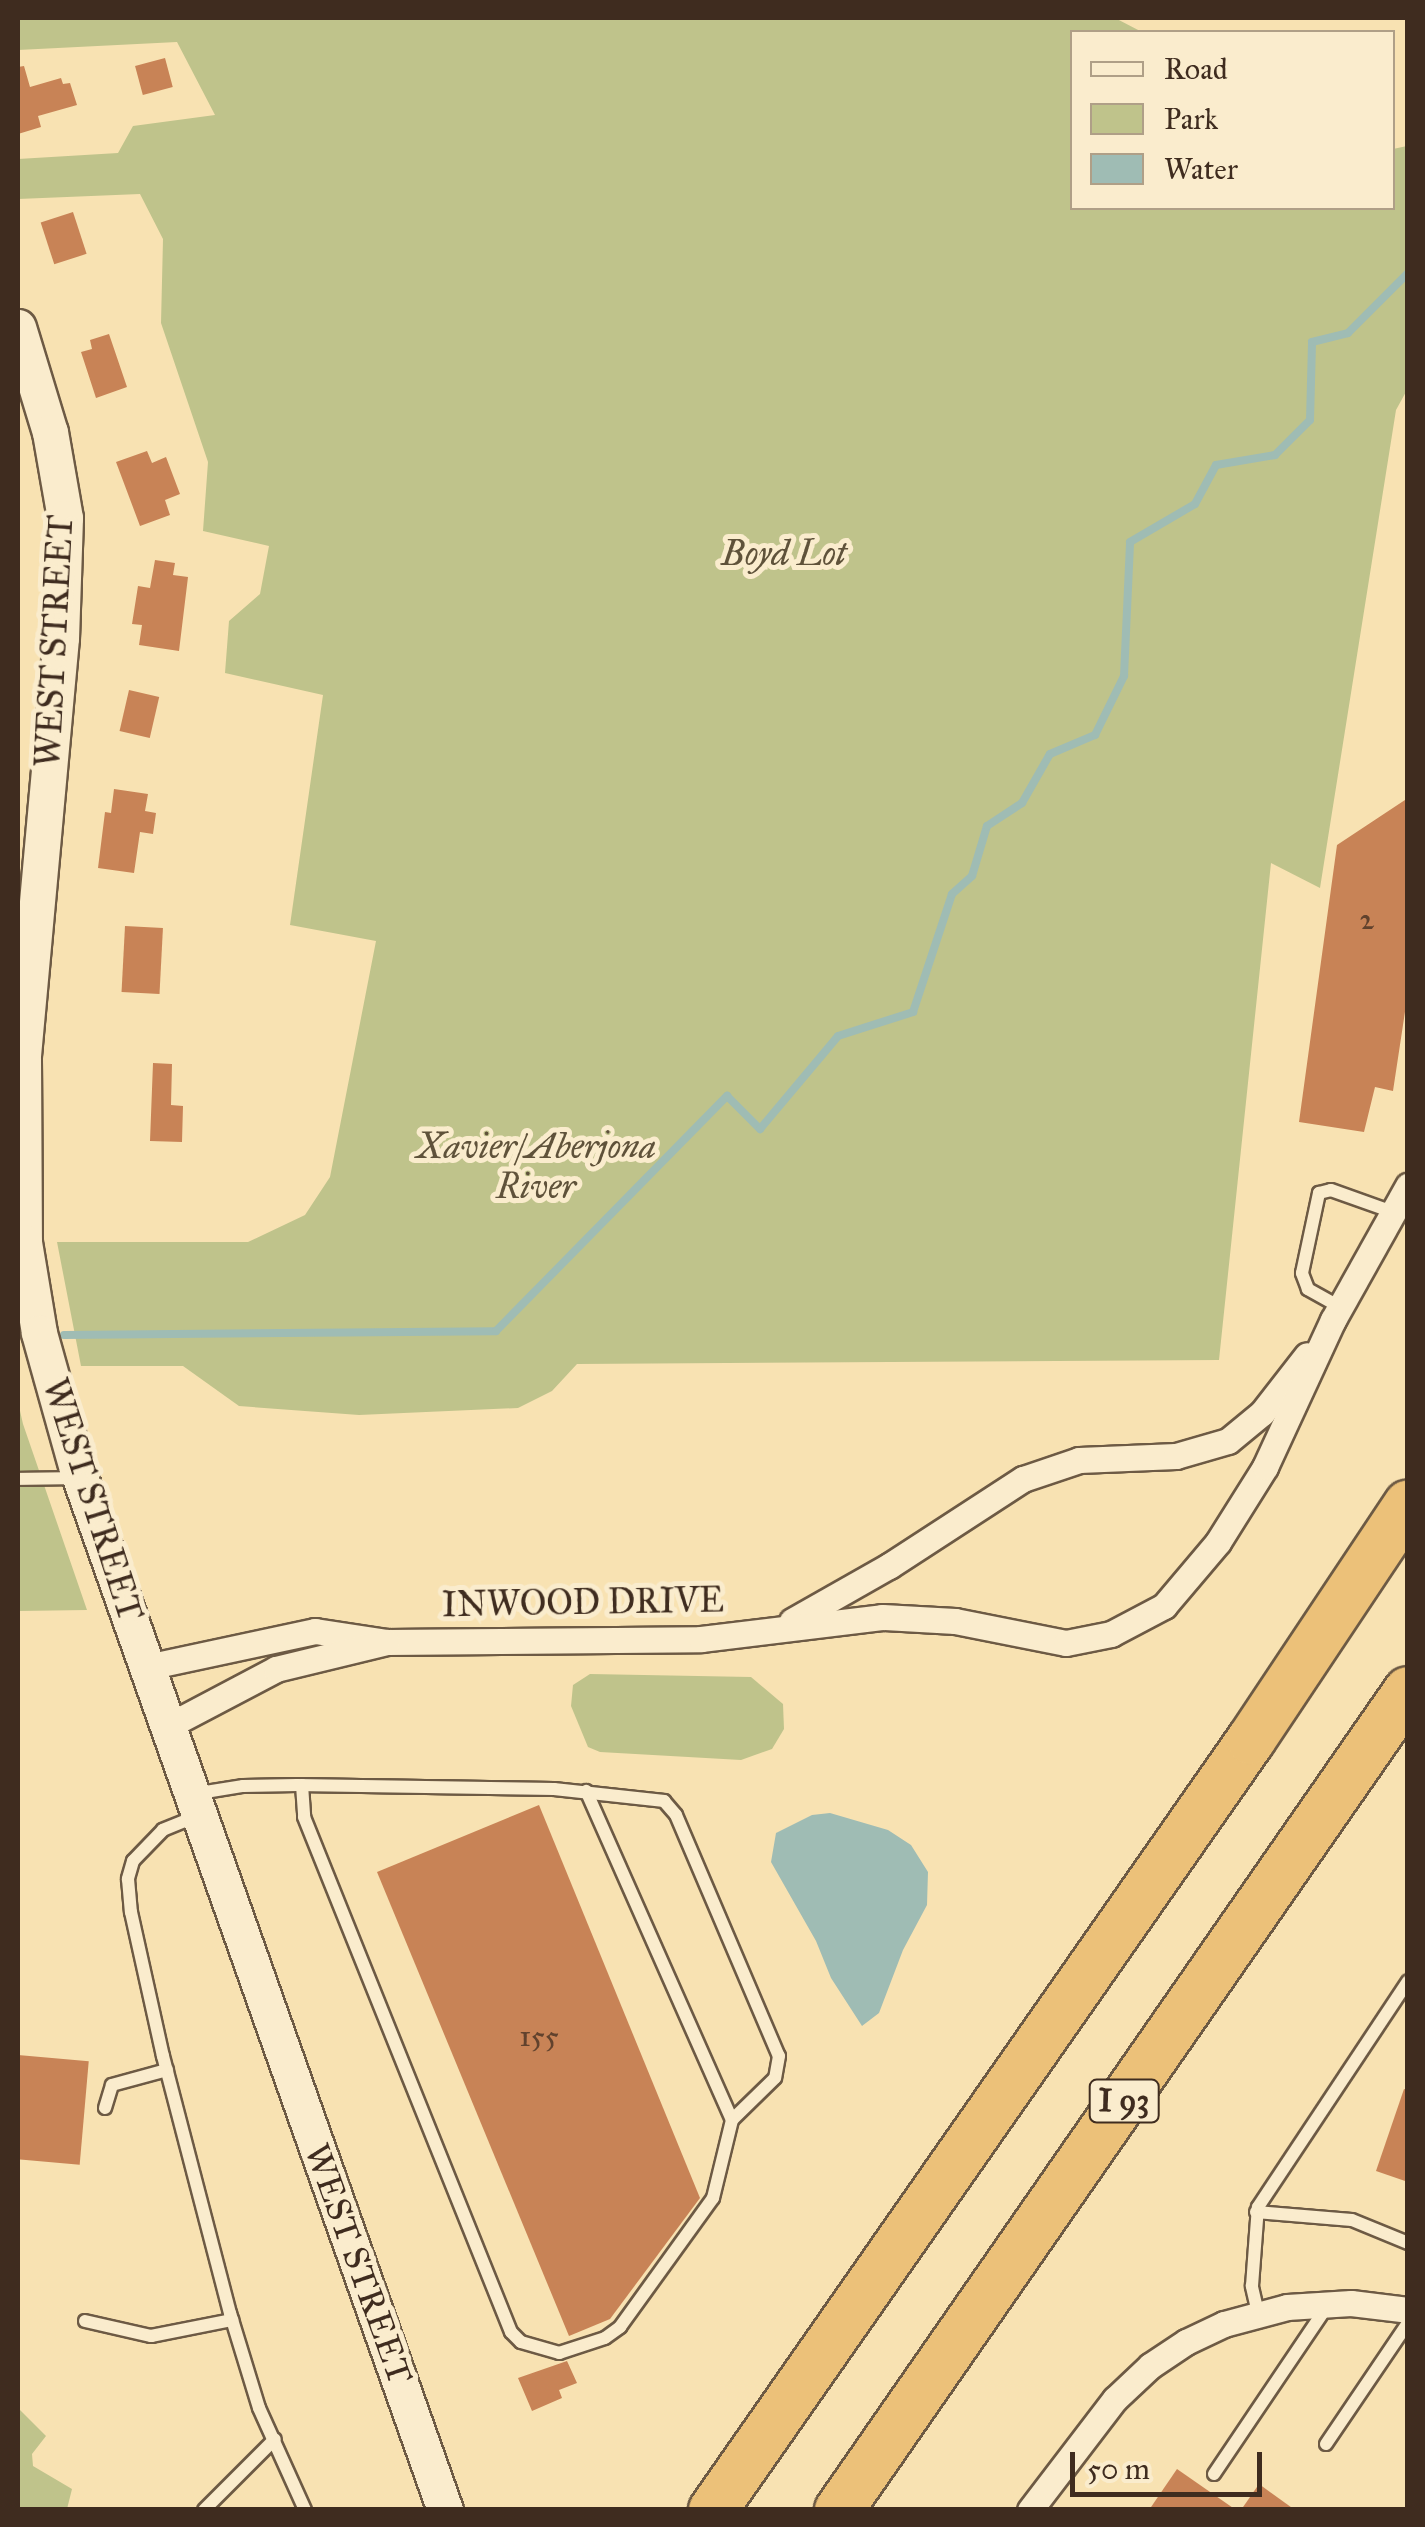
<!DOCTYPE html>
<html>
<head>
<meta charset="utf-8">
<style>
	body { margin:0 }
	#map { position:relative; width:1425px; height:2527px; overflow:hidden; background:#f8e2b2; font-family:"IM FELL Great Primer",serif }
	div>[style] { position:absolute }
	.green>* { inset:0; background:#bfc38b }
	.water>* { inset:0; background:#9fbcb4 }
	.stream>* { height:8px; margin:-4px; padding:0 4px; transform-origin:4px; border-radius:4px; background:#9fbcb4 }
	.building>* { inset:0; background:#c88356; transform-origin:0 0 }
	.roads { filter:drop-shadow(2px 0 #6d5a44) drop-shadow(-2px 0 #6d5a44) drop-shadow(0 2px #6d5a44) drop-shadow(0 -2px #6d5a44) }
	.service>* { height:12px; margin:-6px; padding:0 6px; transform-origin:6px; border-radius:6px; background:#faeccd }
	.minor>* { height:25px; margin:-12.5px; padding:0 12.5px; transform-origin:12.5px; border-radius:12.5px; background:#faeccd }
	.secondary>* { height:35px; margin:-17.5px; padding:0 17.5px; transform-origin:17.5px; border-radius:17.5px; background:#faeccd }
	.motorway>* { height:48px; margin:-24px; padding:0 24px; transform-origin:24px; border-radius:24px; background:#ecc179 }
	span { translate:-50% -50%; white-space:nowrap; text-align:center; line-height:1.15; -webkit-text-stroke:10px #faeccd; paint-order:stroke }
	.number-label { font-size:30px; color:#61422d }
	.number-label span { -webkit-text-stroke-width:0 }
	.shield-label span { padding:2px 8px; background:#faeccd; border:2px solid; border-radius:8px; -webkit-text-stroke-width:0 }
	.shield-label { font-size:32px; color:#3f2c1f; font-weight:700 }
	.park-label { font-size:35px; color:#5f523a; font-style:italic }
	.street-label { font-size:35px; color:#3f2c1f }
	.frame { position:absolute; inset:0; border:20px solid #3f2c1f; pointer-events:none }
	.legend { position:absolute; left:1070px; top:30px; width:325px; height:180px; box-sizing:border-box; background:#faeccd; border:2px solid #af9f87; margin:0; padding:12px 18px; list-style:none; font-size:30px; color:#3f2c1f }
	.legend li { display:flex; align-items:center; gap:20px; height:50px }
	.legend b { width:50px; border:2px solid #af9f87 }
	.scale { position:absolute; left:1070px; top:2452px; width:192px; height:45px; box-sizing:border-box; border:5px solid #3f2c1f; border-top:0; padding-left:12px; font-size:30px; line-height:35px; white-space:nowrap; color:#3f2c1f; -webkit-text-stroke:8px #faeccd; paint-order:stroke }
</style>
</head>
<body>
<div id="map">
	<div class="green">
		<div style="clip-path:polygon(18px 18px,1115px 18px,1142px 32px,1072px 32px,1072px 208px,1392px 208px,1393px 149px,1407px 146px,1407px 390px,1396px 410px,1320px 888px,1271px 863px,1219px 1360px,577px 1364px,552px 1391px,518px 1408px,359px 1415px,239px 1406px,183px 1366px,81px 1366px,57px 1242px,248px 1242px,305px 1215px,330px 1177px,376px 941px,290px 925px,323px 695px,225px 673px,229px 621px,260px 594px,269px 546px,203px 531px,208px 462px,161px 323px,163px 239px,140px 194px,18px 199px,18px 159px,118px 153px,133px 126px,215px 115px,177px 42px,18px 50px)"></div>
		<div style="clip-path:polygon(18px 1402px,23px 1424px,87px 1610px,18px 1611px)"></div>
		<div style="clip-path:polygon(590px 1674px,751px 1677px,783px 1704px,784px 1729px,772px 1749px,741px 1760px,600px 1752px,588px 1747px,571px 1706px,573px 1685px)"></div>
		<div style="clip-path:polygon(18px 2408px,46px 2436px,32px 2454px,33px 2466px,72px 2489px,67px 2509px,18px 2509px)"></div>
	</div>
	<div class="water">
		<div style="clip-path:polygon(830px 1813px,888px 1830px,911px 1845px,928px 1872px,927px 1905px,903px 1950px,879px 2013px,862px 2026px,831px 1978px,816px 1941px,771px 1862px,776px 1833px,812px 1815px)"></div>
	</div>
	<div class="stream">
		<div style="left:64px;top:1335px;width:432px;rotate:-0.5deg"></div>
		<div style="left:496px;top:1331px;width:330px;rotate:-45.5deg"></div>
		<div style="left:727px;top:1096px;width:47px;rotate:45deg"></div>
		<div style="left:760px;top:1129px;width:121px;rotate:-50deg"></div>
		<div style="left:838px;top:1036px;width:79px;rotate:-17.7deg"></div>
		<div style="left:913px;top:1012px;width:124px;rotate:-71.7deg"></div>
		<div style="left:952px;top:894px;width:27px;rotate:-42deg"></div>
		<div style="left:972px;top:876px;width:52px;rotate:-73.3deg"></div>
		<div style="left:987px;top:826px;width:42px;rotate:-33.3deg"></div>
		<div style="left:1022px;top:803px;width:56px;rotate:-60.3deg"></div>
		<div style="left:1050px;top:754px;width:49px;rotate:-22.9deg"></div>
		<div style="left:1095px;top:735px;width:66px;rotate:-63.8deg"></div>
		<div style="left:1124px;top:676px;width:134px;rotate:-87.4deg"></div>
		<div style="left:1130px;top:542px;width:75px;rotate:-30.3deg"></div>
		<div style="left:1195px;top:504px;width:44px;rotate:-61.7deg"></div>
		<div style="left:1216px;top:465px;width:60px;rotate:-9.6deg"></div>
		<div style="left:1275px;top:455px;width:49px;rotate:-45deg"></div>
		<div style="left:1310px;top:420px;width:78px;rotate:-88.5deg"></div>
		<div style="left:1312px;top:342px;width:37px;rotate:-14deg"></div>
		<div style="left:1348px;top:333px;width:85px;rotate:-45deg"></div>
	</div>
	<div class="building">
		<div style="left:165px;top:58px;width:30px;height:31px;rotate:75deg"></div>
		<div style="clip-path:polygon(24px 66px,30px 87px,61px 78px,63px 84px,70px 83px,77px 105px,38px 116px,41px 127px,18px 134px,18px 67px)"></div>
		<div style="left:73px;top:212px;width:44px;height:34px;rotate:72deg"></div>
		<div style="clip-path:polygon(109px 334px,127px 387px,96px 398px,81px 352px,92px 349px,90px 340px)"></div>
		<div style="clip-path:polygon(147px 451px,152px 463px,166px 457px,180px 494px,165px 500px,170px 515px,140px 526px,116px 462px)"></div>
		<div style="clip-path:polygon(155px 560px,175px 563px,173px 575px,188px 577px,179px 651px,139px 645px,142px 625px,132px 624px,138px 586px,150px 588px)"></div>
		<div style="left:129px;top:690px;width:31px;height:42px;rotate:13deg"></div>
		<div style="clip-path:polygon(114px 789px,148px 794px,145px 811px,156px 813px,153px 834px,140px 832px,134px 873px,98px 868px,105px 812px,111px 813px)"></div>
		<div style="clip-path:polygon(1408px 798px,1408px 992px,1393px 1091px,1375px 1087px,1364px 1132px,1299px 1122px,1337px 845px)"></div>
		<div style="left:125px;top:926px;width:38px;height:66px;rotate:3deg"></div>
		<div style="clip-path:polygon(153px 1063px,172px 1064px,171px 1105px,183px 1106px,182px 1142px,150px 1141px)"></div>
		<div style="clip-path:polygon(539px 1805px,700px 2198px,610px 2319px,569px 2336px,377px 1872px)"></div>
		<div style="left:18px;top:2055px;width:71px;height:104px;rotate:5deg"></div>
		<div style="clip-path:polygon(1404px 2089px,1408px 2090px,1408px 2182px,1376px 2171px)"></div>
		<div style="clip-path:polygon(567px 2361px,577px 2383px,559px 2390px,562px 2398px,532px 2411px,518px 2378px)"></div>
		<div style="clip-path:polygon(1177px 2469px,1236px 2510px,1149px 2510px)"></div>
		<div style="clip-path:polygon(1259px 2484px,1295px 2510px,1241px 2510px)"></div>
	</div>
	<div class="roads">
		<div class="service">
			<div style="left:1340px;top:1307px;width:37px;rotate:-151deg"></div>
			<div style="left:1308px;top:1289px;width:17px;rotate:-111deg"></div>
			<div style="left:1302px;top:1273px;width:82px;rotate:-78deg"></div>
			<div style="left:1319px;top:1193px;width:12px;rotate:-14deg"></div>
			<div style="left:1331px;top:1190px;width:66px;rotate:19.5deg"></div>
			<div style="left:18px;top:1479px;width:57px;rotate:-1deg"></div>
			<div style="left:302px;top:1785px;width:32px;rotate:86deg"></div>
			<div style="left:304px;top:1817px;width:555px;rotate:68.1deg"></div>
			<div style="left:511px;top:2332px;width:14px;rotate:45deg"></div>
			<div style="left:521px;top:2342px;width:40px;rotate:16deg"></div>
			<div style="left:559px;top:2353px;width:48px;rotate:-18.1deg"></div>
			<div style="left:605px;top:2338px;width:19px;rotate:-36deg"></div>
			<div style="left:620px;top:2327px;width:159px;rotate:-54.2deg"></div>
			<div style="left:713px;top:2198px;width:80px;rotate:-76.3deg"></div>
			<div style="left:732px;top:2120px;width:360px;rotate:-113.9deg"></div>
			<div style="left:193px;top:1794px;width:51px;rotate:-9.1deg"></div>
			<div style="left:243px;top:1786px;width:54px;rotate:-1.1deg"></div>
			<div style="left:297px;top:1785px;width:257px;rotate:0.9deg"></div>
			<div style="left:554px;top:1789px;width:111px;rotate:6.2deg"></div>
			<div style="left:664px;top:1801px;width:18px;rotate:49deg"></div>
			<div style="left:676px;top:1815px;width:262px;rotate:66.9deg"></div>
			<div style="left:779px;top:2056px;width:22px;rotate:100deg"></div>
			<div style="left:775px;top:2078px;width:60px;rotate:135.7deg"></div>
			<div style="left:197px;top:1816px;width:37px;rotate:158deg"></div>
			<div style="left:163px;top:1830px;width:43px;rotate:134.1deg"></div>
			<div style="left:133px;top:1861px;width:19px;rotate:106deg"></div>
			<div style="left:128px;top:1879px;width:33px;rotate:85deg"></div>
			<div style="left:131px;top:1912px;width:148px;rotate:77.5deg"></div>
			<div style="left:163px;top:2056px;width:266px;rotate:75.4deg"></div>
			<div style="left:230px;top:2313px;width:99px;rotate:73deg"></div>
			<div style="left:259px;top:2408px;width:112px;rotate:65.7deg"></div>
			<div style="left:105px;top:2108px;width:24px;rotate:-73deg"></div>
			<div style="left:112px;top:2085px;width:57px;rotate:-15.3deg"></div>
			<div style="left:1256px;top:2212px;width:96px;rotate:4.8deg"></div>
			<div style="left:1352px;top:2220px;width:61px;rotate:22.3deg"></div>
			<div style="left:1258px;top:2313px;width:28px;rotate:-103deg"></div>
			<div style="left:1252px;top:2286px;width:79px;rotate:-85.7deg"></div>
			<div style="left:1258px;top:2207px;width:271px;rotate:-56.4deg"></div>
			<div style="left:85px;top:2321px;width:68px;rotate:12.8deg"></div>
			<div style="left:151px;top:2336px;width:83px;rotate:-11.2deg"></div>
			<div style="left:1326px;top:2444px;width:146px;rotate:-55.9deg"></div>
			<div style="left:1214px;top:2474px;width:204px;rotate:-56deg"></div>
			<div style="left:204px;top:2510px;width:100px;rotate:-45deg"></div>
		</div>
		<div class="minor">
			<div style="left:792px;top:1621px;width:112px;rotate:-29.6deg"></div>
			<div style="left:889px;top:1566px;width:160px;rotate:-33deg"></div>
			<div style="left:1023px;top:1479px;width:59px;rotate:-18.7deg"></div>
			<div style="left:1079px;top:1460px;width:97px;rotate:-2.4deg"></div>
			<div style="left:1176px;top:1456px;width:54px;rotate:-16.1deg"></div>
			<div style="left:1228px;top:1441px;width:44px;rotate:-39.5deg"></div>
			<div style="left:1262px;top:1413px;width:73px;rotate:-52.2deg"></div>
			<div style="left:147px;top:1667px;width:172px;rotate:-12.1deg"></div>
			<div style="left:315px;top:1631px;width:73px;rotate:8.7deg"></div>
			<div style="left:387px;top:1642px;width:314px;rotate:-0.5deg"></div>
			<div style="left:701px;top:1639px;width:182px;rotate:-6.9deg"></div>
			<div style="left:882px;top:1617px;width:73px;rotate:3.1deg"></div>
			<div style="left:955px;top:1621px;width:113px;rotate:11.2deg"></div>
			<div style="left:1066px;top:1643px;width:46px;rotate:-11.3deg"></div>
			<div style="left:1111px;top:1634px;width:60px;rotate:-27.8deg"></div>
			<div style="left:1164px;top:1606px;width:84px;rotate:-49.8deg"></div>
			<div style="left:1218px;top:1542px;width:89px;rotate:-57.9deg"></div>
			<div style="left:1265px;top:1467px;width:162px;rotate:-65.2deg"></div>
			<div style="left:1333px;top:1320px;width:154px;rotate:-60.8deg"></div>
			<div style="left:168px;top:1726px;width:122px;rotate:-27.8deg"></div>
			<div style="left:276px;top:1669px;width:114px;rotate:-13.7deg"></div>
			<div style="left:1030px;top:2510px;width:140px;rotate:-52.6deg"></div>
			<div style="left:1115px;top:2399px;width:48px;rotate:-43.3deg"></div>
			<div style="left:1150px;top:2366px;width:43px;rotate:-33.7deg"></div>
			<div style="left:1186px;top:2342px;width:42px;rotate:-25.3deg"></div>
			<div style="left:1224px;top:2324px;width:65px;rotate:-15.1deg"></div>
			<div style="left:1287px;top:2307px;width:64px;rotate:-3.6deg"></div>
			<div style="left:1351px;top:2303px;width:57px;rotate:7deg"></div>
		</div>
		<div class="secondary">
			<div style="left:18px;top:327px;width:110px;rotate:73.1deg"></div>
			<div style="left:50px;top:432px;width:87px;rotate:80.1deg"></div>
			<div style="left:65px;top:518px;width:120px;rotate:91.9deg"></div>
			<div style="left:61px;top:638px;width:423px;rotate:95.2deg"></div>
			<div style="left:23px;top:1059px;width:183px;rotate:89.7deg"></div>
			<div style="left:24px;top:1242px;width:92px;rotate:80.6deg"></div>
			<div style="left:39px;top:1333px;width:141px;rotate:74.4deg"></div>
			<div style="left:77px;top:1469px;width:1104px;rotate:70.53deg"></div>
		</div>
		<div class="motorway">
			<div style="left:713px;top:2510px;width:939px;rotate:-55.06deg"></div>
			<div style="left:1251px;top:1740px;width:283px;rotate:-56.3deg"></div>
			<div style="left:839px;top:2510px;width:997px;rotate:-55.21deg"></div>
		</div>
	</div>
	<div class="number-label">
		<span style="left:1367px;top:919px">2</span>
		<span style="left:539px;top:2036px">155</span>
	</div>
	<div class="shield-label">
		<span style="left:1124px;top:2101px">I 93</span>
	</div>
	<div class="park-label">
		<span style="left:784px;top:554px">Boyd Lot</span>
		<span style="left:536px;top:1167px">Xavier/Aberjona<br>River</span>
	</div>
	<div class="street-label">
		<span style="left:55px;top:641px;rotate:-87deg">WEST STREET</span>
		<span style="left:92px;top:1500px;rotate:72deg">WEST STREET</span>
		<span style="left:583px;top:1603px;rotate:-1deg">INWOOD DRIVE</span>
		<span style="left:358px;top:2264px;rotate:70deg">WEST STREET</span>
	</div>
	<div class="frame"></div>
	<ul class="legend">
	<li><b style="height:12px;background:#faeccd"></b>Road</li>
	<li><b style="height:28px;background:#bfc38b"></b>Park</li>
	<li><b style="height:28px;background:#9fbcb4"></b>Water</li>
	</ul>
	<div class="scale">50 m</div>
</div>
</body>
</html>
